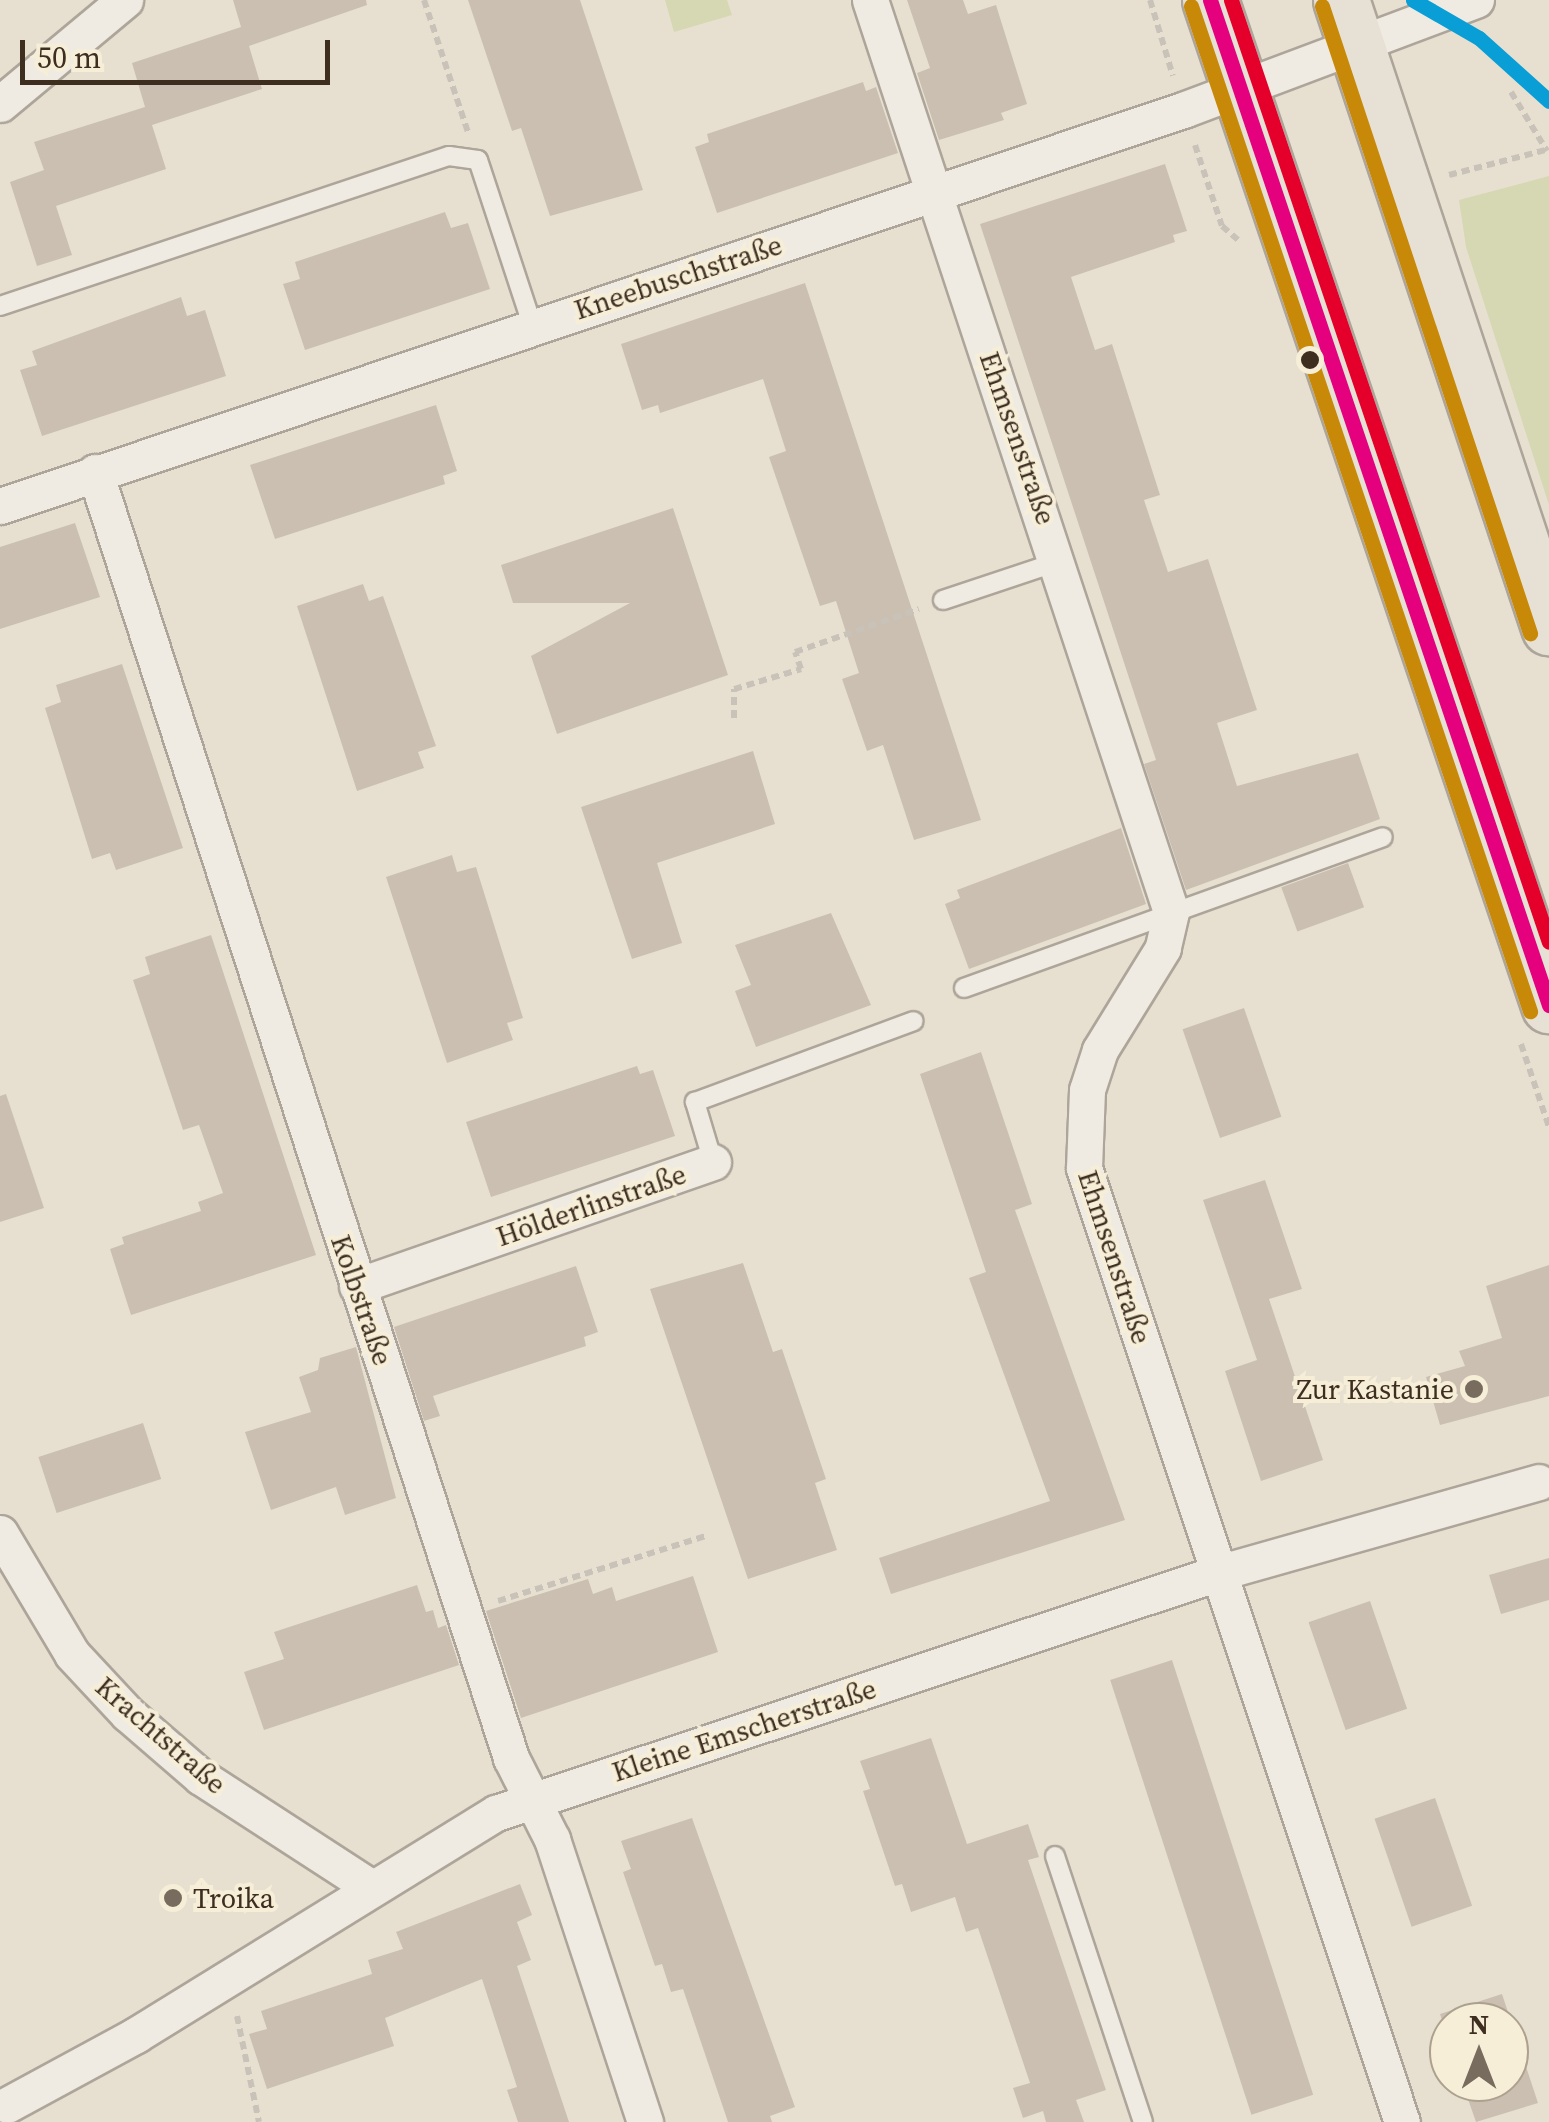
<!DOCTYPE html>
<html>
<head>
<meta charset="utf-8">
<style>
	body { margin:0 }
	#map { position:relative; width:1549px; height:2122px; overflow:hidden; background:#e7e0d1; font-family:"Source Serif 4",serif }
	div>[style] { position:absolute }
	.green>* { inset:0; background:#d6d7b3 }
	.building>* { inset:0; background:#cbbfb2; transform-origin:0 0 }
	.path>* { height:6px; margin-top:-3px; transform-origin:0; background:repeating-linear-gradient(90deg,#c8c2b9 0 8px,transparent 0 13px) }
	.roads { filter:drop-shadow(2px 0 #ada599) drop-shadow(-2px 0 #ada599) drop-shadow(0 2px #ada599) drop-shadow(0 -2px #ada599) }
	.service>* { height:18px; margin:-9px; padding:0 9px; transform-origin:9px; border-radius:9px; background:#efebe3 }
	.minor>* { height:35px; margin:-17.5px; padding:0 17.5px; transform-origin:17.5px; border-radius:17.5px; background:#efebe3 }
	.primary>* { height:55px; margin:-27.5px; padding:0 27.5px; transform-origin:27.5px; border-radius:27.5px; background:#e6e1d4 }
	.bus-1>* { height:15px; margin:-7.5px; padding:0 7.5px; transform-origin:7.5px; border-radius:7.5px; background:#e5007d }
	.bus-2>* { height:15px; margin:-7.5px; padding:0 7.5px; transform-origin:7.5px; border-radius:7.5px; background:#c88808 }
	.bus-3>* { height:15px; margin:-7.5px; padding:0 7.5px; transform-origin:7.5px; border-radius:7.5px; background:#e4002b }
	.tram-1>* { height:15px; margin:-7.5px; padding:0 7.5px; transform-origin:7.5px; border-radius:7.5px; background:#099ed6 }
	.dots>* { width:28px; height:28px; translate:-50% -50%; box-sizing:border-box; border:5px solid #f7eed8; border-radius:50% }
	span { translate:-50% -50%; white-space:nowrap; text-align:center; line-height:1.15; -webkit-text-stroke:8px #f7eed8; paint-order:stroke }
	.street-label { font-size:28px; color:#3d2e20 }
	.poi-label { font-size:28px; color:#3d2e20 }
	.right { translate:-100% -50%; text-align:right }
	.left { translate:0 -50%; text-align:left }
	.north { position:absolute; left:1429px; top:2002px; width:100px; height:100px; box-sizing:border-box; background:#f7eed8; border:2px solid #ada18e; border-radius:50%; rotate:0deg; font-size:28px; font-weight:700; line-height:40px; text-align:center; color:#3d2e20 }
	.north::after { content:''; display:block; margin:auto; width:35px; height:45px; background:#786c5e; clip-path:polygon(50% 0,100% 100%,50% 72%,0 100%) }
	.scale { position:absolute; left:20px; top:40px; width:310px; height:45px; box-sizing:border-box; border:5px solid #3d2e20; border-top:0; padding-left:12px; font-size:30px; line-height:35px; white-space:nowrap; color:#3d2e20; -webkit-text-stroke:8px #f7eed8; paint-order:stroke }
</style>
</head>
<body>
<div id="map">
	<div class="green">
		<div style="clip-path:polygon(665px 0,727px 0,732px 15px,674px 32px)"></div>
		<div style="clip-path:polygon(1549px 176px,1549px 505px,1466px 247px,1459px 200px)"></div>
	</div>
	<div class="building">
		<div style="clip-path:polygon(233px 0,366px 0,367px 5px,249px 46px,262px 89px,152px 125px,166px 169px,56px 206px,72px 255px,37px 266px,10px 182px,44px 170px,34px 142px,145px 107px,132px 63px,241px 27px)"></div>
		<div style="clip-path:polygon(468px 0,580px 0,643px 190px,550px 216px,521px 128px,512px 131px)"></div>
		<div style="clip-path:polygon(907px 0,963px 0,968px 14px,996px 5px,1027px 104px,1001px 113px,1004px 120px,939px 140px,917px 73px,930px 68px)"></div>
		<div style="clip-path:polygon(863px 82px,866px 91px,876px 87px,898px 153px,717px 213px,695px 147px,709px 142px,707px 134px)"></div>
		<div style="clip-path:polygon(1165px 164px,1187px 231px,1173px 235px,1175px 242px,1071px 277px,1095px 350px,1112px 344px,1160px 495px,1144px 500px,1168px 572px,1208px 559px,1219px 593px,1257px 710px,1217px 723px,1237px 786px,1358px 753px,1380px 819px,1186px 890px,1144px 764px,1156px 760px,980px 224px)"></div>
		<div style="clip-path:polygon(445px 212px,451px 228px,468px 223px,490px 289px,305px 350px,283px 284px,300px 279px,295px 262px)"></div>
		<div style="clip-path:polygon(805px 283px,981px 820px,914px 840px,883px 745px,867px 751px,842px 679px,859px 673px,836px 601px,820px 606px,769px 457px,786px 451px,763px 379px,660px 413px,658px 405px,642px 410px,621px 344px)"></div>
		<div style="clip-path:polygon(181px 297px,187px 316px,205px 310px,226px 376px,42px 436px,20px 370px,37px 365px,32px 351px)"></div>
		<div style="clip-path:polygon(436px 405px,457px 471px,443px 476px,445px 484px,275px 539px,250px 465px)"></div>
		<div style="clip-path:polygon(673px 508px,728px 675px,557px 734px,531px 656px,630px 603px,513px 603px,501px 565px)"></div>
		<div style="clip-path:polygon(75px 523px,100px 597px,0 629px,0 547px)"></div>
		<div style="clip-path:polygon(363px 584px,369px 601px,383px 596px,436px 746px,418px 752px,424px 768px,357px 791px,297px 606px)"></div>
		<div style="clip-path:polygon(122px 664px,183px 848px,116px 870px,110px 853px,92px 859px,45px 708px,61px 702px,56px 685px)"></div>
		<div style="clip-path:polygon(753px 751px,775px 824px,657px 863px,682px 943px,632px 959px,581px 807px)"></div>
		<div style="clip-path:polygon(1121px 828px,1146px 904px,969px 969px,945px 904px,960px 898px,957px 890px)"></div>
		<div style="clip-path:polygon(452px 855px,457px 872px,476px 867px,523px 1018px,507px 1023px,513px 1040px,447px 1063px,386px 877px)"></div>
		<div style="left:1348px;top:863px;width:47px;height:71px;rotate:70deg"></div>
		<div style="clip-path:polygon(831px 913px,871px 1005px,756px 1047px,735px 991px,751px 985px,735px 945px)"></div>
		<div style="clip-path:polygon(211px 935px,316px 1255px,131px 1315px,110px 1249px,124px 1244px,122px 1237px,201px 1211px,198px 1202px,223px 1193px,199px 1125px,183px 1130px,133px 980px,150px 974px,145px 957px)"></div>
		<div style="left:1244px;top:1008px;width:115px;height:65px;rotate:71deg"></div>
		<div style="clip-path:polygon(981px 1052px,1032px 1204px,1015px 1210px,1125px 1520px,891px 1594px,879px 1558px,1050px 1501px,969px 1278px,986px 1272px,920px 1074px)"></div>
		<div style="clip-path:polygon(637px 1066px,640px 1074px,653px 1070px,675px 1136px,491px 1197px,466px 1122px)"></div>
		<div style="clip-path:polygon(6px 1094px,44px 1208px,0 1222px,0 1096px)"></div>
		<div style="clip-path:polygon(1265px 1180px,1302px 1289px,1269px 1299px,1323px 1460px,1261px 1481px,1225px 1371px,1257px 1360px,1203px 1200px)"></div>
		<div style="clip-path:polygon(743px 1263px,773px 1352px,782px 1349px,826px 1479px,815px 1483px,837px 1550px,748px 1579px,650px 1289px)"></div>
		<div style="clip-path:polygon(1549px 1265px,1549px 1396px,1440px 1425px,1426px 1377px,1465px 1366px,1459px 1351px,1502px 1338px,1486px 1286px)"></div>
		<div style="clip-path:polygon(576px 1266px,598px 1332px,584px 1337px,586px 1346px,433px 1396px,440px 1416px,424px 1421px,394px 1327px)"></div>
		<div style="clip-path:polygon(356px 1347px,396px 1498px,345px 1515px,336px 1487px,271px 1510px,245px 1432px,311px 1412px,299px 1377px,318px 1370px,320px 1358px)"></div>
		<div style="left:143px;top:1423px;width:59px;height:110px;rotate:72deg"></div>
		<div style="clip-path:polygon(1549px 1558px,1549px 1600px,1501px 1614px,1489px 1575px)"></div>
		<div style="clip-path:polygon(693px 1576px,718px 1652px,521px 1718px,486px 1611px,588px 1579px,593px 1594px,612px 1587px,616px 1601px)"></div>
		<div style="clip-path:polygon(417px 1585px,426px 1612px,433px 1610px,438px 1628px,446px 1625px,459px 1665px,264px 1730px,244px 1672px,284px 1659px,274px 1632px)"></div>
		<div style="left:1370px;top:1601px;width:114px;height:65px;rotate:71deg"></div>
		<div style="left:1172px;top:1660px;width:457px;height:65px;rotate:72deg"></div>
		<div style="clip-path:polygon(931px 1738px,967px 1844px,1028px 1824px,1039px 1857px,1028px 1860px,1106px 2090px,1076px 2100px,1084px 2122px,1046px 2122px,1043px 2111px,1023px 2118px,1013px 2088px,1030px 2083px,978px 1928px,966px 1932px,955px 1897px,911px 1912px,902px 1884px,895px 1886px,863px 1791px,870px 1789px,860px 1761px)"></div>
		<div style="left:1435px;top:1798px;width:114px;height:64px;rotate:71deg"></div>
		<div style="clip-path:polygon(692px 1818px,795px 2107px,770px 2116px,772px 2122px,728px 2122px,683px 1989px,671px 1992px,662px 1964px,655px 1966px,623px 1872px,631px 1869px,621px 1841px)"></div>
		<div style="clip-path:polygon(520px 1884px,532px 1915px,517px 1922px,531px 1960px,517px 1966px,569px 2122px,518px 2122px,507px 2090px,517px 2087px,482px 1979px,385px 2018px,394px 2046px,267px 2089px,249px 2034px,267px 2029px,261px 2011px,372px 1974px,368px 1960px,403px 1949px,396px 1932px)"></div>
		<div style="clip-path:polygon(1502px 1994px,1538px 2103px,1476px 2122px,1462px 2082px,1509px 2082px,1509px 2022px,1449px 2022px,1449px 2041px,1440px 2014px)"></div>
	</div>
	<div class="path">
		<div style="left:424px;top:0;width:139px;rotate:71.6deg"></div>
		<div style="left:1150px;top:0;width:79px;rotate:73.2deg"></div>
		<div style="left:1511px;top:92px;width:69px;rotate:58.6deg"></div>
		<div style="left:1195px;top:145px;width:85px;rotate:71.6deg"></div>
		<div style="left:1222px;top:226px;width:21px;rotate:41deg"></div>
		<div style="left:1449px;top:175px;width:100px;rotate:-14.5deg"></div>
		<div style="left:734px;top:718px;width:29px;rotate:-90deg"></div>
		<div style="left:734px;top:689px;width:70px;rotate:-16.6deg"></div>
		<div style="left:801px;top:669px;width:18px;rotate:-109deg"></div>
		<div style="left:795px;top:652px;width:131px;rotate:-19.1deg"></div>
		<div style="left:1521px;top:1044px;width:88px;rotate:71.4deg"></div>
		<div style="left:498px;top:1601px;width:218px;rotate:-17.4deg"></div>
		<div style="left:237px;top:2016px;width:108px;rotate:78.3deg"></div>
	</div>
	<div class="roads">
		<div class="service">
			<div style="left:0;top:306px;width:473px;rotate:-18.5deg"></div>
			<div style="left:449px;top:156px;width:29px;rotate:8deg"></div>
			<div style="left:478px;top:160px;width:173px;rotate:71.8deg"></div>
			<div style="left:943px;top:600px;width:123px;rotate:-18.4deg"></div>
			<div style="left:964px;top:988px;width:445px;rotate:-19.8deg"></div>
			<div style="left:713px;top:1162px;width:63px;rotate:-106.7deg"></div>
			<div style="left:695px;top:1102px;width:233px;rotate:-20.3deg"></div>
			<div style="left:1055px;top:1856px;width:280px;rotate:71.7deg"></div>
		</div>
		<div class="minor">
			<div style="left:870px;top:0;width:960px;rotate:71.73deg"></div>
			<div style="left:1171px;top:912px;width:37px;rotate:103deg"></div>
			<div style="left:1163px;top:948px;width:120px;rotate:121.7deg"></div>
			<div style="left:1100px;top:1050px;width:42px;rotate:108deg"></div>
			<div style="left:1087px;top:1090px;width:78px;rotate:92.2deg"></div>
			<div style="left:1084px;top:1168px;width:1006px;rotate:71.57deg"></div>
			<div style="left:0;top:104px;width:163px;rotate:-39.8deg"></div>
			<div style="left:95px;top:472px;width:1352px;rotate:72.07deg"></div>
			<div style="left:511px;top:1758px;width:91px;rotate:63.2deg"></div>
			<div style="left:552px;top:1839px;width:298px;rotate:71.8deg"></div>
			<div style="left:0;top:506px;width:1248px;rotate:-18.51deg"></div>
			<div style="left:1183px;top:110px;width:313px;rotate:-20.6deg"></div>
			<div style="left:357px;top:1286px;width:377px;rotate:-19.2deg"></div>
			<div style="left:0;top:1533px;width:141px;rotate:59.2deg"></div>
			<div style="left:72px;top:1654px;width:82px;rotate:47deg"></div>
			<div style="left:128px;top:1714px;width:96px;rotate:40.8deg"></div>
			<div style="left:201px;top:1777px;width:204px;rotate:33deg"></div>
			<div style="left:7px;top:2105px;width:147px;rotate:-28.5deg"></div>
			<div style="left:136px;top:2035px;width:423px;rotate:-31.7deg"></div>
			<div style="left:496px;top:1813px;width:764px;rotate:-18.39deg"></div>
			<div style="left:1221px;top:1572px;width:330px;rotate:-15.8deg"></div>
		</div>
		<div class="primary">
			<div style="left:1210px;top:0;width:1061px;rotate:71.36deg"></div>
			<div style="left:1341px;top:0;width:661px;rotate:71.65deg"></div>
		</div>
	</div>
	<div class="bus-1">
		<div style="left:1210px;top:0;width:1061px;rotate:71.36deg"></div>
	</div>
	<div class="bus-2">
		<div style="left:1191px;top:6px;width:1061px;rotate:71.36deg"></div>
		<div style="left:1322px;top:6px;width:661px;rotate:71.65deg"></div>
	</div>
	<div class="bus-3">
		<div style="left:1231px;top:0;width:994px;rotate:71.35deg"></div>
	</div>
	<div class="tram-1">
		<div style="left:1413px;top:0;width:76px;rotate:29.9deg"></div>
		<div style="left:1479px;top:38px;width:94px;rotate:42deg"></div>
	</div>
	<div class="dots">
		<div style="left:1310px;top:360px;background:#3d2e20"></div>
		<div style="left:1474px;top:1389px;background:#786c5e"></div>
		<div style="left:173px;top:1898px;background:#786c5e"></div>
	</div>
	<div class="street-label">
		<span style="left:678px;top:277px;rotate:-18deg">Kneebuschstraße</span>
		<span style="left:1018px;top:438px;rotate:71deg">Ehmsenstraße</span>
		<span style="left:591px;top:1205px;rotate:-19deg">Hölderlinstraße</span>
		<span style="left:1115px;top:1257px;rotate:72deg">Ehmsenstraße</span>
		<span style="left:362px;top:1300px;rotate:71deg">Kolbstraße</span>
		<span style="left:744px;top:1730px;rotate:-18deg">Kleine Emscherstraße</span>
		<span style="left:161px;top:1735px;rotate:41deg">Krachtstraße</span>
	</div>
	<div class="poi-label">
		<span class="right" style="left:1454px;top:1389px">Zur Kastanie</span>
		<span class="left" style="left:193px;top:1898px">Troika</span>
	</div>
	<div class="north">N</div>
	<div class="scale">50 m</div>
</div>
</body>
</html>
